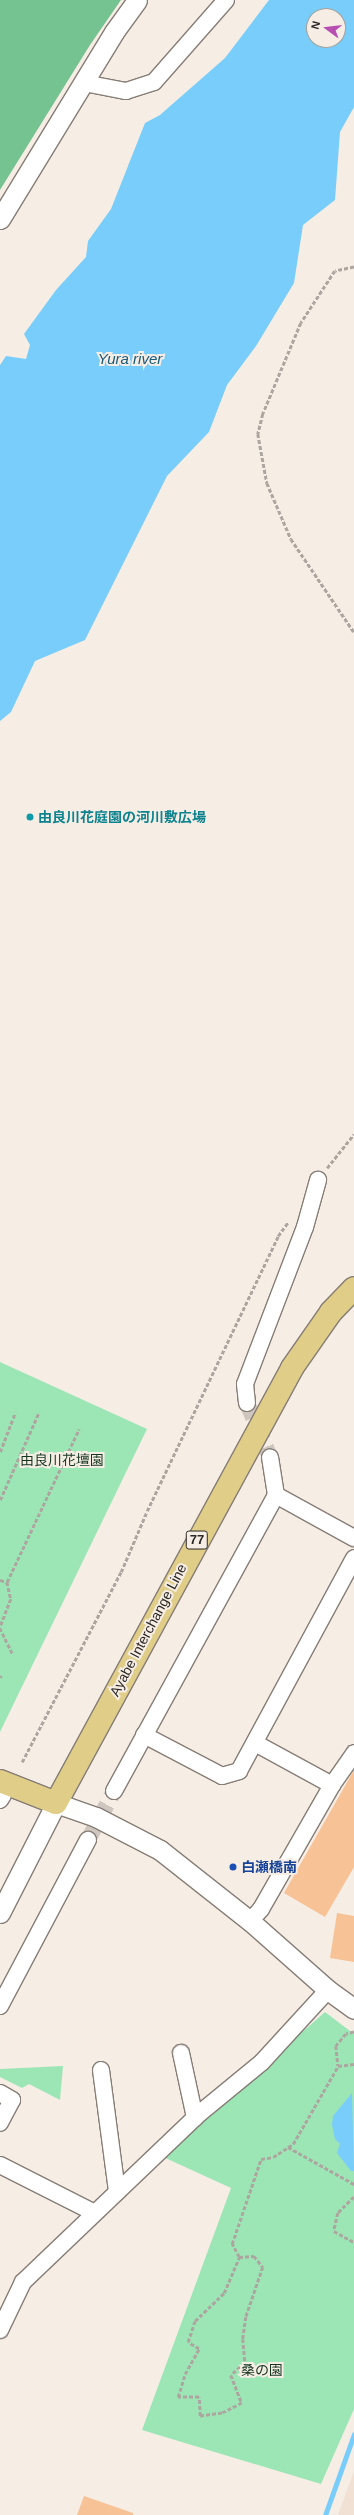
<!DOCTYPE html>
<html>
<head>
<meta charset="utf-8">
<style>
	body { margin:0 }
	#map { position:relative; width:354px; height:2515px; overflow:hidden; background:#f6ede5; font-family:Arial,"Noto Sans JP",sans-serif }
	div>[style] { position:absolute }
	.built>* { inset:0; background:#f1e1d4 }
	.green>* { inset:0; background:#9ce6b6 }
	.forest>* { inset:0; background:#76c392 }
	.water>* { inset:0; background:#78cdfb }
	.stream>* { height:5px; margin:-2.5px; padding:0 2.5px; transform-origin:2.5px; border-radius:2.5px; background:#78cdfb }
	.building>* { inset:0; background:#f7c295 }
	.minor-tunnel>* { height:16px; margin-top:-8px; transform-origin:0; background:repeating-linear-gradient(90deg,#cec6bf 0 16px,transparent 0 24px) }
	.path>* { height:2.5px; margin-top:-1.25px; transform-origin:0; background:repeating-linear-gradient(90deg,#ada6a0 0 4px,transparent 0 6px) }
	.roads { filter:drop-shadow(1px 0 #867d76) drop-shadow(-1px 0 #867d76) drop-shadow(0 1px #867d76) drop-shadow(0 -1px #867d76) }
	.minor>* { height:16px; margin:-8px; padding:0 8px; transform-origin:8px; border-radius:8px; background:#fff }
	.tertiary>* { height:19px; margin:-9.5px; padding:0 9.5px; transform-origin:9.5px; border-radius:9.5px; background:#fff }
	.primary>* { height:22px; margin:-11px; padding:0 11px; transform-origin:11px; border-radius:11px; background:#e0ce88 }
	.dots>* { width:11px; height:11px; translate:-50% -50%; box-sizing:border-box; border:2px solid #f6ede5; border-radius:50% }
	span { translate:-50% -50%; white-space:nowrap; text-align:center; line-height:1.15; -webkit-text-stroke:4px #f6ede5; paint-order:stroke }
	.shield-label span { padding:1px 3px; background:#f6ede5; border:1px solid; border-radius:3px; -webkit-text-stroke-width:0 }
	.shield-label { font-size:13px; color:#2c2926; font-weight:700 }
	.culture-label { font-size:14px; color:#0d838f; font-weight:700 }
	.left { translate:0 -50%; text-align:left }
	.park-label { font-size:14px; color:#143621 }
	.street-label { font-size:14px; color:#2c2926 }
	.transit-label { font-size:14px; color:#164399; font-weight:700 }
	.water-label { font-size:15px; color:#185a79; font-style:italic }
	.north { position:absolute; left:306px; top:8px; width:40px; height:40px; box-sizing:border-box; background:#f6ede5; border:1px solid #a59f99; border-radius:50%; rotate:285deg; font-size:11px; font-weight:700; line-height:16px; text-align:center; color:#2c2926 }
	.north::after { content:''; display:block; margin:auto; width:14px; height:18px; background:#b74eb1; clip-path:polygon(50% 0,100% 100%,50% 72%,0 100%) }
</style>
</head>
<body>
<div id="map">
	<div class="built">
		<div style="clip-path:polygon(354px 2471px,354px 2515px,338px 2515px)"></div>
	</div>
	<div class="green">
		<div style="clip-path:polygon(0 1362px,147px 1429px,0 1732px)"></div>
		<div style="clip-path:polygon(325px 2012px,354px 2034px,354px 2409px,321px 2484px,142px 2430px,231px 2188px,161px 2156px)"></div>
		<div style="clip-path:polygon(63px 2066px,60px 2100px,29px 2084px,22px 2088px,0 2077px,0 2069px)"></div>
	</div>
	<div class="forest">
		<div style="clip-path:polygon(0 0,121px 0,90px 45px,0 190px)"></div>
	</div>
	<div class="water">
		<div style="clip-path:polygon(evenodd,269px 0,354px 0,354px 107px,340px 132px,335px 200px,303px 225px,294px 283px,256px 346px,227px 385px,209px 432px,167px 476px,85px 640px,35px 661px,11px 712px,0 721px,0 365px,6px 356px,26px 359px,30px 345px,24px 334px,56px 290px,86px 257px,88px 241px,111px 209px,145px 123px,160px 115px,225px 58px,269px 0,314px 16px,338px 16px,338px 40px,314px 40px,314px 16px)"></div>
		<div style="clip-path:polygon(352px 2093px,354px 2171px,351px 2171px,337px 2153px,340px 2144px,335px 2139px,332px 2125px,333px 2116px)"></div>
	</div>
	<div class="stream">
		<div style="left:325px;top:2515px;width:86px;rotate:-70.3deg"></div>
	</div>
	<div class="building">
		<div style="clip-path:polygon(354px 1770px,354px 1867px,325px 1917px,284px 1893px)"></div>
		<div style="clip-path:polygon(337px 1913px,354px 1916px,354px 1962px,330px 1958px)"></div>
		<div style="clip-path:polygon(84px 2496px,133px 2513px,133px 2515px,77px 2515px)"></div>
	</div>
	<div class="minor-tunnel">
		<div style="left:247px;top:1403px;width:59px;rotate:66.9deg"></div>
		<div style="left:88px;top:1840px;width:55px;rotate:-62deg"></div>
	</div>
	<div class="path">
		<div style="left:354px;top:267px;width:19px;rotate:168deg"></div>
		<div style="left:335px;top:271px;width:62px;rotate:123.2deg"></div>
		<div style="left:301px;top:323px;width:99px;rotate:112.7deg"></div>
		<div style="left:263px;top:414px;width:21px;rotate:104deg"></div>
		<div style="left:258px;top:434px;width:50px;rotate:79.6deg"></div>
		<div style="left:267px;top:483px;width:61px;rotate:66.8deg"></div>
		<div style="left:291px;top:539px;width:112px;rotate:55.9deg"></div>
		<div style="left:327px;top:1168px;width:43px;rotate:-51.5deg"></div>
		<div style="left:0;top:1452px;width:42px;rotate:-69deg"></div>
		<div style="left:0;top:1500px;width:96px;rotate:-66.1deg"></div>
		<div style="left:0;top:1580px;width:7px;rotate:16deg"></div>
		<div style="left:7px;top:1582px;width:17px;rotate:77deg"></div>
		<div style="left:11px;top:1599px;width:30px;rotate:111deg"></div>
		<div style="left:7px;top:1582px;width:169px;rotate:-64.8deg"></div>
		<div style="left:0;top:1628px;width:30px;rotate:64deg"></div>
		<div style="left:0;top:1677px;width:2px;rotate:-27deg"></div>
		<div style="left:22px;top:1762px;width:214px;rotate:-62.5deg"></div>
		<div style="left:121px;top:1572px;width:66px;rotate:-66.9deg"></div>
		<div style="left:147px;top:1511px;width:305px;rotate:-64.5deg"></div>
		<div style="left:278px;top:1236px;width:17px;rotate:-54deg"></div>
		<div style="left:354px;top:2032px;width:8px;rotate:166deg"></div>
		<div style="left:346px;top:2034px;width:16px;rotate:130deg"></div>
		<div style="left:336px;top:2046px;width:20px;rotate:84deg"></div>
		<div style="left:338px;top:2066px;width:16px;rotate:-7deg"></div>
		<div style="left:288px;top:2147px;width:76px;rotate:29.3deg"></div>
		<div style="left:354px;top:2197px;width:23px;rotate:135deg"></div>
		<div style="left:338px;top:2213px;width:18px;rotate:103deg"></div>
		<div style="left:334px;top:2231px;width:23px;rotate:29deg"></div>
		<div style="left:239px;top:2257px;width:15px;rotate:-4deg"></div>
		<div style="left:254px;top:2256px;width:14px;rotate:51deg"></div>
		<div style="left:263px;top:2267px;width:53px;rotate:108.8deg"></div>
		<div style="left:246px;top:2317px;width:22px;rotate:98deg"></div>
		<div style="left:243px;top:2339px;width:24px;rotate:85deg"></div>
		<div style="left:245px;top:2363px;width:18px;rotate:139deg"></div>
		<div style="left:231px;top:2375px;width:30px;rotate:69deg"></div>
		<div style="left:242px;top:2403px;width:22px;rotate:153deg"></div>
		<div style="left:222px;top:2413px;width:22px;rotate:172deg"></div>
		<div style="left:200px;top:2416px;width:19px;rotate:-93deg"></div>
		<div style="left:199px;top:2397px;width:21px;rotate:180deg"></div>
		<div style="left:178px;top:2397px;width:24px;rotate:-73deg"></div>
		<div style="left:185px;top:2374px;width:29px;rotate:-61deg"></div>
		<div style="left:199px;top:2349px;width:13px;rotate:-148deg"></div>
		<div style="left:188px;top:2342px;width:22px;rotate:-72deg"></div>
		<div style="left:195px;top:2321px;width:40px;rotate:-44deg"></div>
		<div style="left:224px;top:2293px;width:39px;rotate:-67deg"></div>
		<div style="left:239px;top:2257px;width:15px;rotate:-118deg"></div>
		<div style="left:232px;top:2244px;width:90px;rotate:-71.2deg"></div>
		<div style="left:261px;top:2159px;width:12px;rotate:-9deg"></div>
		<div style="left:273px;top:2157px;width:24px;rotate:-33deg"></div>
		<div style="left:293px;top:2144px;width:90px;rotate:-60deg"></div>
	</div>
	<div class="roads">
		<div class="minor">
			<div style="left:84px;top:83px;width:43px;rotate:10.8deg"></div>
			<div style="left:126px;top:91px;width:29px;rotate:-18deg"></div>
			<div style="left:154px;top:82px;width:109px;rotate:-48.7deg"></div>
			<div style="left:247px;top:1403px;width:19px;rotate:-96deg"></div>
			<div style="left:245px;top:1384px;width:168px;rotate:-69.1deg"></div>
			<div style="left:305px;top:1227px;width:49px;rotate:-74.5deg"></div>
			<div style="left:276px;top:1495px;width:89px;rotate:28.9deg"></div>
			<div style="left:144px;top:1735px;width:88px;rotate:27.7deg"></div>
			<div style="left:222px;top:1776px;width:18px;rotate:-16deg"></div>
			<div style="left:239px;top:1771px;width:242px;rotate:-61.6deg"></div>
			<div style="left:255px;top:1743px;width:88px;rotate:28.6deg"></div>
			<div style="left:114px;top:1791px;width:337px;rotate:-61.3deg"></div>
			<div style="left:276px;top:1495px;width:38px;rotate:-99deg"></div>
			<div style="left:0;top:1800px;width:6px;rotate:-59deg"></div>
			<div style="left:250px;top:1921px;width:16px;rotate:-47deg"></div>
			<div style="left:261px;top:1909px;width:143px;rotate:-60.2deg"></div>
			<div style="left:332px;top:1785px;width:39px;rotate:-55deg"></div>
			<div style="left:0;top:2006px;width:188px;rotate:-62.1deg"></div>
			<div style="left:181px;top:2053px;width:66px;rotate:77.8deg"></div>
			<div style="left:101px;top:2070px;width:123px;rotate:82.5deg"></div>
			<div style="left:0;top:2093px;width:14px;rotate:30deg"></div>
			<div style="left:12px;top:2100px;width:26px;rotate:118deg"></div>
			<div style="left:0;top:2165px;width:106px;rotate:26.8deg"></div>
			<div style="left:0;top:2330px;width:53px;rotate:-64.4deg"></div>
			<div style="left:23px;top:2282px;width:245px;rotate:-43.7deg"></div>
			<div style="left:200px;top:2113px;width:80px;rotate:-39.4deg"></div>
			<div style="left:262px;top:2062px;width:98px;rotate:-47.5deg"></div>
		</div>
		<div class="tertiary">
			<div style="left:0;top:219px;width:219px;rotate:-58.6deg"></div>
			<div style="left:114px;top:32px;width:39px;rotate:-54deg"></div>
			<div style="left:0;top:1913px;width:123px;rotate:-63deg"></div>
			<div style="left:56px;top:1803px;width:42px;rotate:19.3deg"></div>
			<div style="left:96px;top:1817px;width:72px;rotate:27.3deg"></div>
			<div style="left:160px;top:1850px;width:115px;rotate:38.3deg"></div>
			<div style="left:250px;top:1921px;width:104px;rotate:41.5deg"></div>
			<div style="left:328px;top:1990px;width:32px;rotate:36deg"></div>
		</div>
		<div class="primary">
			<div style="left:0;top:1781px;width:60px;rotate:21.4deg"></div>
			<div style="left:56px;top:1803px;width:495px;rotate:-61.5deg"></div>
			<div style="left:292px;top:1368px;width:68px;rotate:-55.1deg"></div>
			<div style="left:331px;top:1312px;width:33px;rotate:-46deg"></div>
		</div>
	</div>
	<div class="dots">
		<div style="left:30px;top:817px;background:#0f9aa8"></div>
		<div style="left:233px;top:1867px;background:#1a4fb4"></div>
	</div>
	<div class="shield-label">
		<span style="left:197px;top:1540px">77</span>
	</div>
	<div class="culture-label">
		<span class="left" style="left:38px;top:817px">由良川花庭園の河川敷広場</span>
	</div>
	<div class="park-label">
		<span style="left:62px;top:1460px">由良川花壇園</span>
		<span style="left:262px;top:2370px">桑の園</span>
	</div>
	<div class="street-label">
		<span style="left:148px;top:1630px;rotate:-62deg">Ayabe Interchange Line</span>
	</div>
	<div class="transit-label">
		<span class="left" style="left:241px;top:1867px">白瀬橋南</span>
	</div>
	<div class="water-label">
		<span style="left:130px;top:359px">Yura river</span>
	</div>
	<div class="north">N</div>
</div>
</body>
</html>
